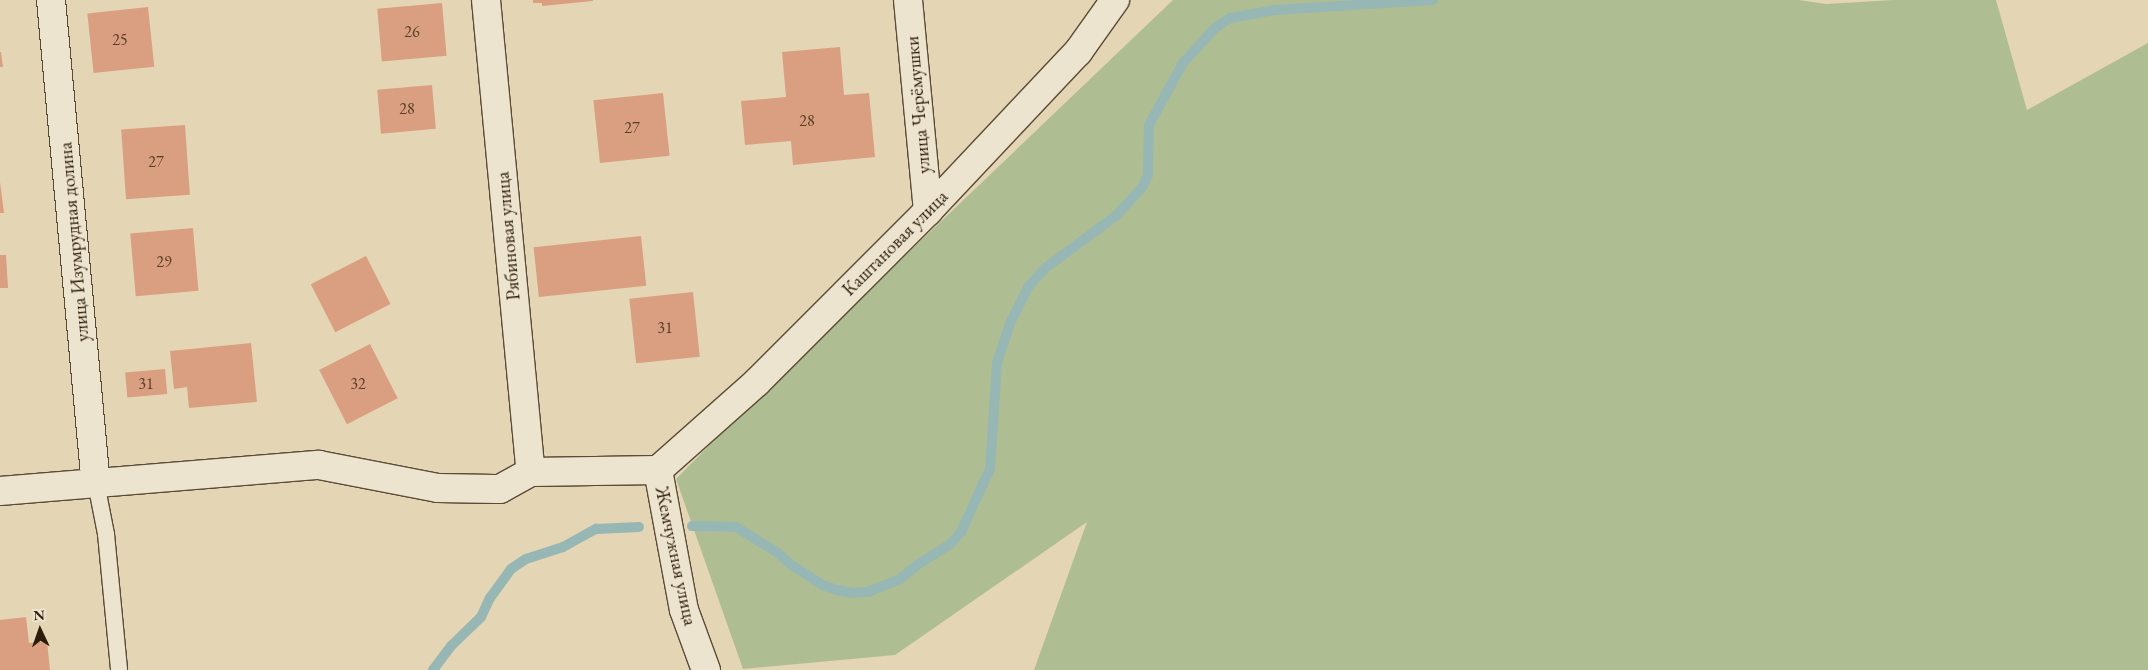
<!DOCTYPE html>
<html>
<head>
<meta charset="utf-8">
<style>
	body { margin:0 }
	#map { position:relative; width:2148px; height:670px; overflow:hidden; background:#e4d5b5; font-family:"EB Garamond",serif }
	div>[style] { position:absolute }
	.green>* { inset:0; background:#afbe92 }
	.stream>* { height:10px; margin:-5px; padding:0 5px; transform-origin:5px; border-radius:5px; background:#97b7b5 }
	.building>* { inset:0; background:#da9f81; transform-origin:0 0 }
	.roads { filter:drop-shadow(1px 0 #5a4b36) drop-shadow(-1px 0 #5a4b36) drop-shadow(0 1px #5a4b36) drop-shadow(0 -1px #5a4b36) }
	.service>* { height:16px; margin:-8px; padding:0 8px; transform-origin:8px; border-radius:8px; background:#ede4cf }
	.minor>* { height:28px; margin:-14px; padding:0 14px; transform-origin:14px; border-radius:14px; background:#ede4cf }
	span { translate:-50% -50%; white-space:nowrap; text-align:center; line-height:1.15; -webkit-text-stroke:4px #ede4cf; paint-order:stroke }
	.number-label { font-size:16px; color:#583e28 }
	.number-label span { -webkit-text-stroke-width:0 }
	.street-label { font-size:19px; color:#2c1d0b }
	.north { position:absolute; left:15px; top:605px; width:50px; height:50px; -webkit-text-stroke:4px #ede4cf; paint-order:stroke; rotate:357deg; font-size:14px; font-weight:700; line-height:20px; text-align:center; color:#2c1d0b }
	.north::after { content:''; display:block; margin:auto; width:18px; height:22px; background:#2c1d0b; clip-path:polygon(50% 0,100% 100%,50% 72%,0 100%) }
</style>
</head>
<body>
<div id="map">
	<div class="green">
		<div style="clip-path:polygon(1173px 0,1799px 0,1826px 4px,1893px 0,1996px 0,2027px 110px,2148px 43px,2148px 670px,1034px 670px,1087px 522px,895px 655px,743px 669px,676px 479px,757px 397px)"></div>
	</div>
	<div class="stream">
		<div style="left:692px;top:526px;width:44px;rotate:1.3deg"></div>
		<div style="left:736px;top:527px;width:49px;rotate:31.8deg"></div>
		<div style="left:778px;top:553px;width:16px;rotate:43deg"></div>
		<div style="left:790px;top:564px;width:38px;rotate:33deg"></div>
		<div style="left:822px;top:585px;width:16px;rotate:18deg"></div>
		<div style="left:837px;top:590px;width:15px;rotate:11deg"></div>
		<div style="left:852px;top:593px;width:16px;rotate:-4deg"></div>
		<div style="left:868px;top:592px;width:35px;rotate:-22deg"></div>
		<div style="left:900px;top:579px;width:22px;rotate:-39deg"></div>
		<div style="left:917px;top:565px;width:39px;rotate:-32deg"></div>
		<div style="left:950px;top:544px;width:16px;rotate:-47deg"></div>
		<div style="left:961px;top:532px;width:69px;rotate:-65.3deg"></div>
		<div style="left:990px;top:469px;width:106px;rotate:-86.2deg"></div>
		<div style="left:997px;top:363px;width:44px;rotate:-71.6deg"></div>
		<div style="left:1011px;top:321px;width:38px;rotate:-63deg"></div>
		<div style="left:1028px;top:287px;width:24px;rotate:-48deg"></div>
		<div style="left:1044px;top:269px;width:91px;rotate:-36.5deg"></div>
		<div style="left:1117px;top:215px;width:39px;rotate:-48deg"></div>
		<div style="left:1143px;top:186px;width:12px;rotate:-66deg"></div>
		<div style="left:1148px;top:175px;width:50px;rotate:-88.9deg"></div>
		<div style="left:1149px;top:125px;width:71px;rotate:-61.3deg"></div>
		<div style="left:1183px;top:63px;width:47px;rotate:-47.6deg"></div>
		<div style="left:1215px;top:28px;width:18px;rotate:-34deg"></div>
		<div style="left:1230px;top:18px;width:46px;rotate:-10.1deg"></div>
		<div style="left:1275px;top:10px;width:158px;rotate:-3.6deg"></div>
		<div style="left:433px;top:670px;width:30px;rotate:-53deg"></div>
		<div style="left:451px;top:646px;width:42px;rotate:-44deg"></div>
		<div style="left:481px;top:617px;width:21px;rotate:-65deg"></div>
		<div style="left:490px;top:598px;width:36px;rotate:-54deg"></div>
		<div style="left:511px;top:569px;width:18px;rotate:-34deg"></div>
		<div style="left:526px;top:559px;width:39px;rotate:-18deg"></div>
		<div style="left:563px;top:547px;width:38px;rotate:-29deg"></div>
		<div style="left:596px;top:529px;width:43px;rotate:-2.7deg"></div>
	</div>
	<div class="building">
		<div style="clip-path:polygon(533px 0,593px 0,593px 1px,542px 6px,542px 3px,533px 3px)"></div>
		<div style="left:442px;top:3px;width:53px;height:65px;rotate:85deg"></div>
		<div style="left:148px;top:7px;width:60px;height:61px;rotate:84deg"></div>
		<div style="clip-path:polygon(840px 47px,844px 95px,869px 93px,875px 157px,793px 165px,791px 141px,745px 145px,741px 101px,786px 97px,782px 52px)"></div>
		<div style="clip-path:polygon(0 52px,1px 52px,3px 67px,0 67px)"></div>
		<div style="left:432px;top:85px;width:44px;height:55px;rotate:85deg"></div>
		<div style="left:663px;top:93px;width:63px;height:70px;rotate:84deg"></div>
		<div style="left:185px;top:125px;width:70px;height:64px;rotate:86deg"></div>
		<div style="clip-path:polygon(0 182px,4px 213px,0 213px)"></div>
		<div style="left:193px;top:228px;width:63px;height:63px;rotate:85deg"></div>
		<div style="left:641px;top:236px;width:50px;height:108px;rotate:84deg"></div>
		<div style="clip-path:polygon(0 255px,6px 255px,8px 288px,0 288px)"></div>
		<div style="left:366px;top:256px;width:54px;height:62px;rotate:63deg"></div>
		<div style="left:693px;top:292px;width:65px;height:64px;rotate:84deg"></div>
		<div style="clip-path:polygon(251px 343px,257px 402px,189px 408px,187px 387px,174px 389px,170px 351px)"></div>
		<div style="left:370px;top:344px;width:61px;height:57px;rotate:63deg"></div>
		<div style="left:165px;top:369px;width:25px;height:40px;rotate:85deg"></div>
		<div style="clip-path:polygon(26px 617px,29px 643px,47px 641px,50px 670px,0 670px,0 620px)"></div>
	</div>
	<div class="roads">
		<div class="service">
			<div style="left:96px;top:483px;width:52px;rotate:78.9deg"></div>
			<div style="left:106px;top:534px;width:137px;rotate:84.5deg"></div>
		</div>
		<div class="minor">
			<div style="left:51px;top:0;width:485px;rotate:84.7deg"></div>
			<div style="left:486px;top:0;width:474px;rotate:84.6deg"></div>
			<div style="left:908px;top:0;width:212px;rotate:84.6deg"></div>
			<div style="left:658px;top:470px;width:132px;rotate:-41.6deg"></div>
			<div style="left:757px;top:382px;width:242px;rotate:-45deg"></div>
			<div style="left:928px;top:211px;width:219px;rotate:-46.7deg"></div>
			<div style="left:1078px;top:52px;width:64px;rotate:-54.6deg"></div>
			<div style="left:658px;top:470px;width:142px;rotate:79.5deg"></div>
			<div style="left:684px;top:610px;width:64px;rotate:69.9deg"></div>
			<div style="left:0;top:491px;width:320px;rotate:-4.7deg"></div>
			<div style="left:319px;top:465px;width:121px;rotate:10.9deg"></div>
			<div style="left:438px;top:488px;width:62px;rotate:0.9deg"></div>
			<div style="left:500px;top:489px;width:35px;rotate:-29deg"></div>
			<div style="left:531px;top:472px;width:127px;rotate:-0.9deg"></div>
		</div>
	</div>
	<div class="number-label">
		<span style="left:412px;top:32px">26</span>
		<span style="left:120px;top:40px">25</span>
		<span style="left:407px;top:109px">28</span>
		<span style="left:807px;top:121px">28</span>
		<span style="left:632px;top:128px">27</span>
		<span style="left:156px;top:162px">27</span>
		<span style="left:164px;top:262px">29</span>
		<span style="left:665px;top:328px">31</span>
		<span style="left:146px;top:384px">31</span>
		<span style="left:358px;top:384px">32</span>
	</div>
	<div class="street-label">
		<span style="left:918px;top:105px;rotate:-95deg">улица Черёмушки</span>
		<span style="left:508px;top:236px;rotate:-95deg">Рябиновая улица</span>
		<span style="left:74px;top:242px;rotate:-95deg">улица Изумрудная долина</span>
		<span style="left:895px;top:243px;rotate:-45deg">Каштановая улица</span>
		<span style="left:676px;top:556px;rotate:78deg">Жемчужная улица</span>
	</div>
	<div class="north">N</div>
</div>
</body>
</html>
